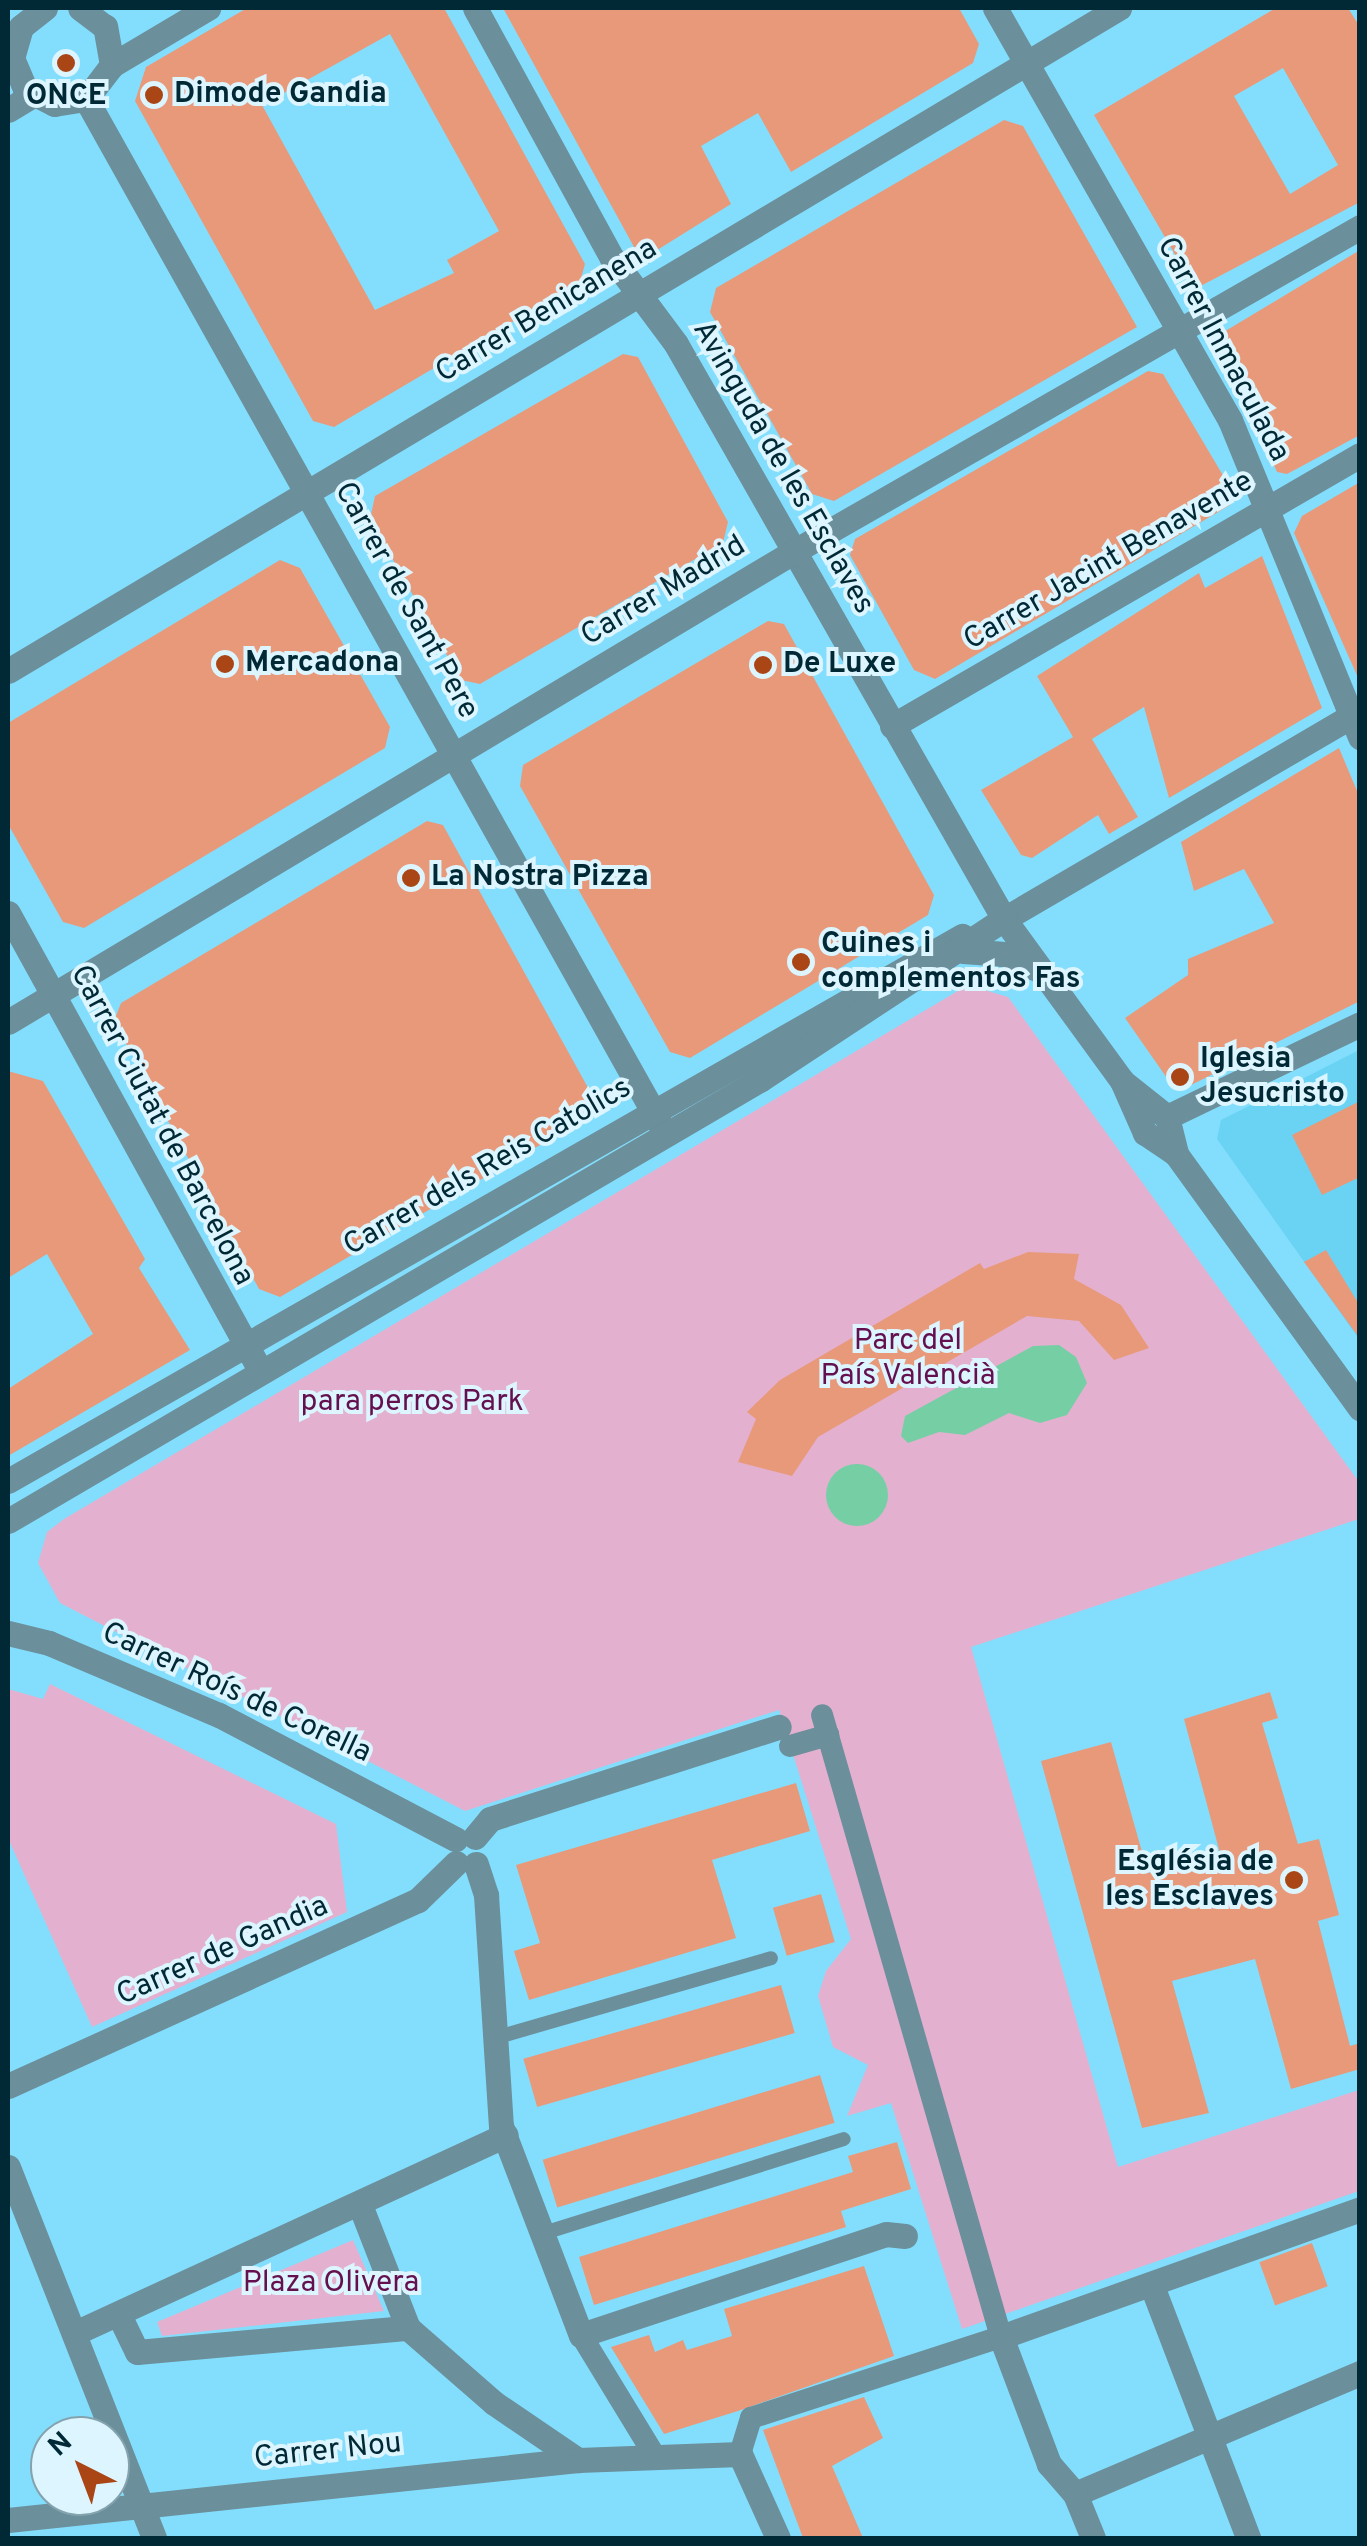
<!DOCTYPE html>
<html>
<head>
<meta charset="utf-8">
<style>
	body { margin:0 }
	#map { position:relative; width:1367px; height:2546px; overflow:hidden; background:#83defd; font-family:Overpass,sans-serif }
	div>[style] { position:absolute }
	.built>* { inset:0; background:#6ad3f4 }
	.green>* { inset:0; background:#e3b1cf }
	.water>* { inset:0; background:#76cea4 }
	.round { border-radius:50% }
	.building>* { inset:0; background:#e8997a; transform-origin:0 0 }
	.service>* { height:14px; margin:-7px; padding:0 7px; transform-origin:7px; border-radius:7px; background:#6b8f9b }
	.pedestrian>* { height:22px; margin:-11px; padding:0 11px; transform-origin:11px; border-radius:11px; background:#6b8f9b }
	.minor>* { height:25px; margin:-12.5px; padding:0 12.5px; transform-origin:12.5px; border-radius:12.5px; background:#6b8f9b }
	.tertiary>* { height:25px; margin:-12.5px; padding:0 12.5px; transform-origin:12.5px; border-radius:12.5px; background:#6b8f9b }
	.dots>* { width:28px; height:28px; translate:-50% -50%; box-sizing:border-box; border:5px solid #dcf5ff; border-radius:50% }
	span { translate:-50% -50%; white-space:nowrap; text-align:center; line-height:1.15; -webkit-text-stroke:8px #dcf5ff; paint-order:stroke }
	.poi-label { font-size:30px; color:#002935; font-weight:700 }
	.left { translate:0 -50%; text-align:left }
	.right { translate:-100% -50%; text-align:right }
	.street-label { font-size:30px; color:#002935 }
	.park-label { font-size:30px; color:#65104e }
	.frame { position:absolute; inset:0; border:10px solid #002935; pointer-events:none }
	.north { position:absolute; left:30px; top:2416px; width:100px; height:100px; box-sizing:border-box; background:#dcf5ff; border:2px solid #84a3ae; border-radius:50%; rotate:318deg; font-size:28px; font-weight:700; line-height:40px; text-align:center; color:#002935 }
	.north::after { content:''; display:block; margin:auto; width:35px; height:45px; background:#aa4516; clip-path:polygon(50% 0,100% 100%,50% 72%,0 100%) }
</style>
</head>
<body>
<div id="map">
	<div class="built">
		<div style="clip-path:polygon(1359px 1050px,1359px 1339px,1217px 1139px,1221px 1120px)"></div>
	</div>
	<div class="green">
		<div style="clip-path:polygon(968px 985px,1008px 997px,1359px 1482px,1359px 1519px,971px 1647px,1118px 2167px,1359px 2090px,1359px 2191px,962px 2329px,891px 2103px,847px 2116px,868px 2065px,833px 2047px,818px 1996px,826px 1971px,851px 1939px,779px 1710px,465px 1811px,60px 1603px,38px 1563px,47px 1532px,64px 1519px)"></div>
		<div style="clip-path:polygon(50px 1684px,336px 1824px,347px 1912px,92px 2027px,8px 1838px,8px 1689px,43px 1699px)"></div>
		<div style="clip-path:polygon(353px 2240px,384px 2311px,162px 2336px,157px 2322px)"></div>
	</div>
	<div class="water">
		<div style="clip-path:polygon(1059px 1345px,1076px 1357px,1087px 1383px,1067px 1415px,1040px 1423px,1009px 1413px,965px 1435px,939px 1432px,908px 1443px,901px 1436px,905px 1416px,1033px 1346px)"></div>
		<div class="round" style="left:826px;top:1464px;width:62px;height:62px"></div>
	</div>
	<div class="building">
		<div style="clip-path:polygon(evenodd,247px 8px,444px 8px,585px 264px,580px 282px,334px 427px,313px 421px,135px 101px,146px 67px,247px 8px,390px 34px,499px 231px,447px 260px,454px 273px,375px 310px,262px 105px,390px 34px)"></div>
		<div style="clip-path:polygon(503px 8px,959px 8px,979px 44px,973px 63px,791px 172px,758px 113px,701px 146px,731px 204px,654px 252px,634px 247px)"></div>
		<div style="clip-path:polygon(evenodd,1276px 8px,1348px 8px,1360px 27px,1360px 202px,1195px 289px,1094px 115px,1276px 8px,1283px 68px,1338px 165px,1290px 194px,1234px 96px,1283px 68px)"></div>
		<div style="clip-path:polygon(1004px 120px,1023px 126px,1137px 327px,834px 501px,812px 494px,710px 312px,716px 288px)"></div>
		<div style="clip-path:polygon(1360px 250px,1360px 435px,1287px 474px,1277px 472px,1217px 336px)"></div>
		<div style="clip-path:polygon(623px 354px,638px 357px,728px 522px,723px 543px,480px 684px,461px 680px,370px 519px,375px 496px)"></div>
		<div style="clip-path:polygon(1148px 371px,1163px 374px,1234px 494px,1230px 505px,935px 679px,914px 670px,850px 555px,855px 539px)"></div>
		<div style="clip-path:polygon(1360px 482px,1360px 680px,1359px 680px,1294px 533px,1302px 516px)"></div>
		<div style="clip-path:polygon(1262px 556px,1322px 708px,1169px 798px,1144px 707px,1092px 739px,1138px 817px,1109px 834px,1098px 815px,1032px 858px,1021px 855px,981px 790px,1073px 737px,1037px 676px,1199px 573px,1205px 588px)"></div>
		<div style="clip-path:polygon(280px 560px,300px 568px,390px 727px,385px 748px,84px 928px,63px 922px,8px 824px,8px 723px)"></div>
		<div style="clip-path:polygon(768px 621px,784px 624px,934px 895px,928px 915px,690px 1058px,670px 1052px,520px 786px,523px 765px)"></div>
		<div style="clip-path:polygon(1339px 748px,1360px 798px,1360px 1001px,1191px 1085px,1169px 1081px,1125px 1018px,1188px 975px,1188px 959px,1274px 923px,1244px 869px,1194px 891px,1181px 842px)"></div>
		<div style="clip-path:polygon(427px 821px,443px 825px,592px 1095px,586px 1118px,280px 1297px,259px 1289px,114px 1021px,121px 1003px)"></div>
		<div style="clip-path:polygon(8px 1071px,43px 1081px,145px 1259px,139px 1268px,190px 1350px,8px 1456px,8px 1389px,93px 1334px,47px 1254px,8px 1278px)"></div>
		<div style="clip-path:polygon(1360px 1101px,1360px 1177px,1322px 1195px,1292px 1135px)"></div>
		<div style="clip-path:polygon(1326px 1250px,1360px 1306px,1360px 1339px,1304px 1262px)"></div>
		<div style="clip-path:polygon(1028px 1252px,1079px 1254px,1074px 1279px,1121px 1305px,1149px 1348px,1114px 1360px,1079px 1321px,1027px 1316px,818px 1437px,792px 1476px,738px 1462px,756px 1419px,747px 1412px,780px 1380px,980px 1263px,984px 1269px)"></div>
		<div style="clip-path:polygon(1270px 1692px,1278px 1718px,1262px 1723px,1298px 1844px,1319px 1839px,1339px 1915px,1318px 1921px,1350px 2046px,1360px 2043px,1360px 2069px,1291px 2089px,1255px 1959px,1172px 1981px,1209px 2113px,1142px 2128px,1041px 1761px,1111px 1742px,1148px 1873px,1220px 1853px,1184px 1719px)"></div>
		<div style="clip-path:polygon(796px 1783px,810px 1831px,712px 1860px,736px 1938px,529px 2000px,514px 1951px,540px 1943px,516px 1865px)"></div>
		<div style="left:821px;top:1894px;width:50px;height:50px;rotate:74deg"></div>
		<div style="left:781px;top:1985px;width:50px;height:268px;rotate:74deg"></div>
		<div style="left:820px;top:2075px;width:50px;height:290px;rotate:73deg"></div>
		<div style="clip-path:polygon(897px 2142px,911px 2189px,841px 2211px,846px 2227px,594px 2305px,579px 2257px,853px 2172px,848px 2156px)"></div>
		<div style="left:1312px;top:2243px;width:46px;height:56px;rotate:70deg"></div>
		<div style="clip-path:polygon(864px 2266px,894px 2356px,738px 2411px,664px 2434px,611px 2347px,649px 2335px,655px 2352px,683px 2340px,687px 2350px,732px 2336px,724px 2309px)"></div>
		<div style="clip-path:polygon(864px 2397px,883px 2438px,832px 2466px,863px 2538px,803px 2538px,763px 2430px)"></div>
	</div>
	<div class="service">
		<div style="left:498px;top:2037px;width:284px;rotate:-16.1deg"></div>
		<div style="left:544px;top:2233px;width:314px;rotate:-17.4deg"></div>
	</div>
	<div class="pedestrian">
		<div style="left:790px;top:1746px;width:40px;rotate:-16deg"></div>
		<div style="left:581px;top:2335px;width:142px;rotate:58.6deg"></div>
		<div style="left:740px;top:2454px;width:38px;rotate:-73deg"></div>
		<div style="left:751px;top:2418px;width:263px;rotate:-18deg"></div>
		<div style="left:1001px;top:2337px;width:647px;rotate:-106.05deg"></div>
	</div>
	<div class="minor">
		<div style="left:475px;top:8px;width:285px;rotate:61.3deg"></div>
		<div style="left:612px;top:258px;width:107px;rotate:53.3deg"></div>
		<div style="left:676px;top:344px;width:662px;rotate:60.3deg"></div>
		<div style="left:1004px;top:919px;width:412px;rotate:-30.3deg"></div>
		<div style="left:995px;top:8px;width:474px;rotate:60.3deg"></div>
		<div style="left:1230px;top:420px;width:343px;rotate:67.7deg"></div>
		<div style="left:86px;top:99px;width:1183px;rotate:60.75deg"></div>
		<div style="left:8px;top:671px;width:1294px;rotate:-30.83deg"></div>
		<div style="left:892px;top:726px;width:541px;rotate:-30.07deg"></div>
		<div style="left:8px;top:913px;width:522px;rotate:61.13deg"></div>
		<div style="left:8px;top:1022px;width:915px;rotate:-30.91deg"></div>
		<div style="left:793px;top:552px;width:654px;rotate:-29.82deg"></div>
		<div style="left:1167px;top:1117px;width:214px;rotate:-25.7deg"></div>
		<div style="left:8px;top:1633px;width:42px;rotate:13.7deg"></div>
		<div style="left:49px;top:1643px;width:185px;rotate:23deg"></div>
		<div style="left:219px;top:1715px;width:267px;rotate:27.7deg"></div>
		<div style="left:475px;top:1837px;width:23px;rotate:-50deg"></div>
		<div style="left:490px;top:1819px;width:303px;rotate:-17.7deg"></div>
		<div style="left:476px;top:1864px;width:33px;rotate:72deg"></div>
		<div style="left:486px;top:1895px;width:231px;rotate:86.3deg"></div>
		<div style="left:501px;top:2126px;width:224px;rotate:69.1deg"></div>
		<div style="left:581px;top:2335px;width:321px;rotate:-18.3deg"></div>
		<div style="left:886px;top:2234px;width:19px;rotate:6deg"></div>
		<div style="left:8px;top:2086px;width:450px;rotate:-24.4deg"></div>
		<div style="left:418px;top:1900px;width:53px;rotate:-44.2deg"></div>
		<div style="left:8px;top:2167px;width:399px;rotate:68.5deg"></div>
		<div style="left:1152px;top:2286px;width:270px;rotate:69.1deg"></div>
		<div style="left:119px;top:2315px;width:41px;rotate:64.1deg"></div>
		<div style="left:137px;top:2352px;width:272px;rotate:-5.1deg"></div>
		<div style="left:408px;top:2328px;width:132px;rotate:-111.3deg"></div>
		<div style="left:408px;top:2328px;width:114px;rotate:41.1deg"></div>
		<div style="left:494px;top:2403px;width:102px;rotate:34.2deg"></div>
		<div style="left:75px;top:2333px;width:474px;rotate:-24.7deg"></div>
		<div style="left:1075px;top:2494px;width:310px;rotate:-23deg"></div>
		<div style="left:8px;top:2520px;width:573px;rotate:-6.01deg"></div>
		<div style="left:578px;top:2460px;width:162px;rotate:-2.1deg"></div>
		<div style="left:740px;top:2454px;width:92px;rotate:65.7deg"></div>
		<div style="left:1093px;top:2538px;width:48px;rotate:-112.2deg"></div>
		<div style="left:1075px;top:2494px;width:40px;rotate:-131deg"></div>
		<div style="left:1049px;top:2464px;width:136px;rotate:-110.7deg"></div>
		<div style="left:1001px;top:2337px;width:381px;rotate:-19.6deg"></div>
	</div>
	<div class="tertiary">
		<div style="left:45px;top:8px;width:31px;rotate:142deg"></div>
		<div style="left:21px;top:27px;width:32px;rotate:106deg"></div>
		<div style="left:12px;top:58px;width:34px;rotate:67deg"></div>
		<div style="left:25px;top:89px;width:33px;rotate:27deg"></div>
		<div style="left:54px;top:104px;width:32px;rotate:-9deg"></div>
		<div style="left:86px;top:99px;width:43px;rotate:-52.6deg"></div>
		<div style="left:112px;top:65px;width:39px;rotate:-100deg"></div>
		<div style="left:105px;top:27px;width:31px;rotate:-143deg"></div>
		<div style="left:112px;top:65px;width:112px;rotate:-30.7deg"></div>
		<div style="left:8px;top:110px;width:29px;rotate:-31deg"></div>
		<div style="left:1004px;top:919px;width:200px;rotate:53.9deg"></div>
		<div style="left:1122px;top:1081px;width:57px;rotate:66.1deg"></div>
		<div style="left:1145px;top:1133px;width:37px;rotate:34deg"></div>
		<div style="left:1176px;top:1154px;width:314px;rotate:54.1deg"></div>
		<div style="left:963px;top:951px;width:39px;rotate:4deg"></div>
		<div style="left:1002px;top:954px;width:40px;rotate:23.4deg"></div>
		<div style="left:1123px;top:1082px;width:56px;rotate:38.5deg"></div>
		<div style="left:1167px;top:1117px;width:38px;rotate:76deg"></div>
		<div style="left:8px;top:1481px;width:1099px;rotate:-29.74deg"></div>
		<div style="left:8px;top:1521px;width:873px;rotate:-30.41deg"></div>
		<div style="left:761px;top:1079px;width:291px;rotate:-33.4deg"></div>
	</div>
	<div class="dots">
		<div style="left:66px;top:63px;background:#aa4516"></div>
		<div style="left:154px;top:95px;background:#aa4516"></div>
		<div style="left:225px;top:664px;background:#aa4516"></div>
		<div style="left:763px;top:665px;background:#aa4516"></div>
		<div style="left:411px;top:878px;background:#aa4516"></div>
		<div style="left:801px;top:962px;background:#aa4516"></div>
		<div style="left:1180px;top:1077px;background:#aa4516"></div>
		<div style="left:1294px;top:1880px;background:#aa4516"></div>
	</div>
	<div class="poi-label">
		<span class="left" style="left:174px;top:95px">Dimode Gandia</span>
		<span style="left:66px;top:97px">ONCE</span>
		<span class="left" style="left:245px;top:664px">Mercadona</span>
		<span class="left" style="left:783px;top:665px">De Luxe</span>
		<span class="left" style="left:431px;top:878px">La Nostra Pizza</span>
		<span class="left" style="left:821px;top:962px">Cuines i<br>complementos Fas</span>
		<span class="left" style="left:1200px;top:1077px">Iglesia<br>Jesucristo</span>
		<span class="right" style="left:1274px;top:1880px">Església de<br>les Esclaves</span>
	</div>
	<div class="street-label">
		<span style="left:547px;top:312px;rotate:-31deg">Carrer Benicanena</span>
		<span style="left:1222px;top:350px;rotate:62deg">Carrer Inmaculada</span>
		<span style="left:782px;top:468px;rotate:60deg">Avinguda de les Esclaves</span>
		<span style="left:1109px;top:562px;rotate:-30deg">Carrer Jacint Benavente</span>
		<span style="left:664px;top:592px;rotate:-31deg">Carrer Madrid</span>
		<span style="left:405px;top:601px;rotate:61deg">Carrer de Sant Pere</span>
		<span style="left:161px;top:1126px;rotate:62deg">Carrer Ciutat de Barcelona</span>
		<span style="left:488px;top:1168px;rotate:-30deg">Carrer dels Reis Catolics</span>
		<span style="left:236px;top:1694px;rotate:25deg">Carrer Roís de Corella</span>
		<span style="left:223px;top:1952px;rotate:-24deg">Carrer de Gandia</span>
		<span style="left:328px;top:2452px;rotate:-6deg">Carrer Nou</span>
	</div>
	<div class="park-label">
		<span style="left:908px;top:1359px">Parc del<br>País Valencià</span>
		<span style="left:412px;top:1403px">para perros Park</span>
		<span style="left:331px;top:2284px">Plaza Olivera</span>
	</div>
	<div class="frame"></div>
	<div class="north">N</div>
</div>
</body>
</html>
